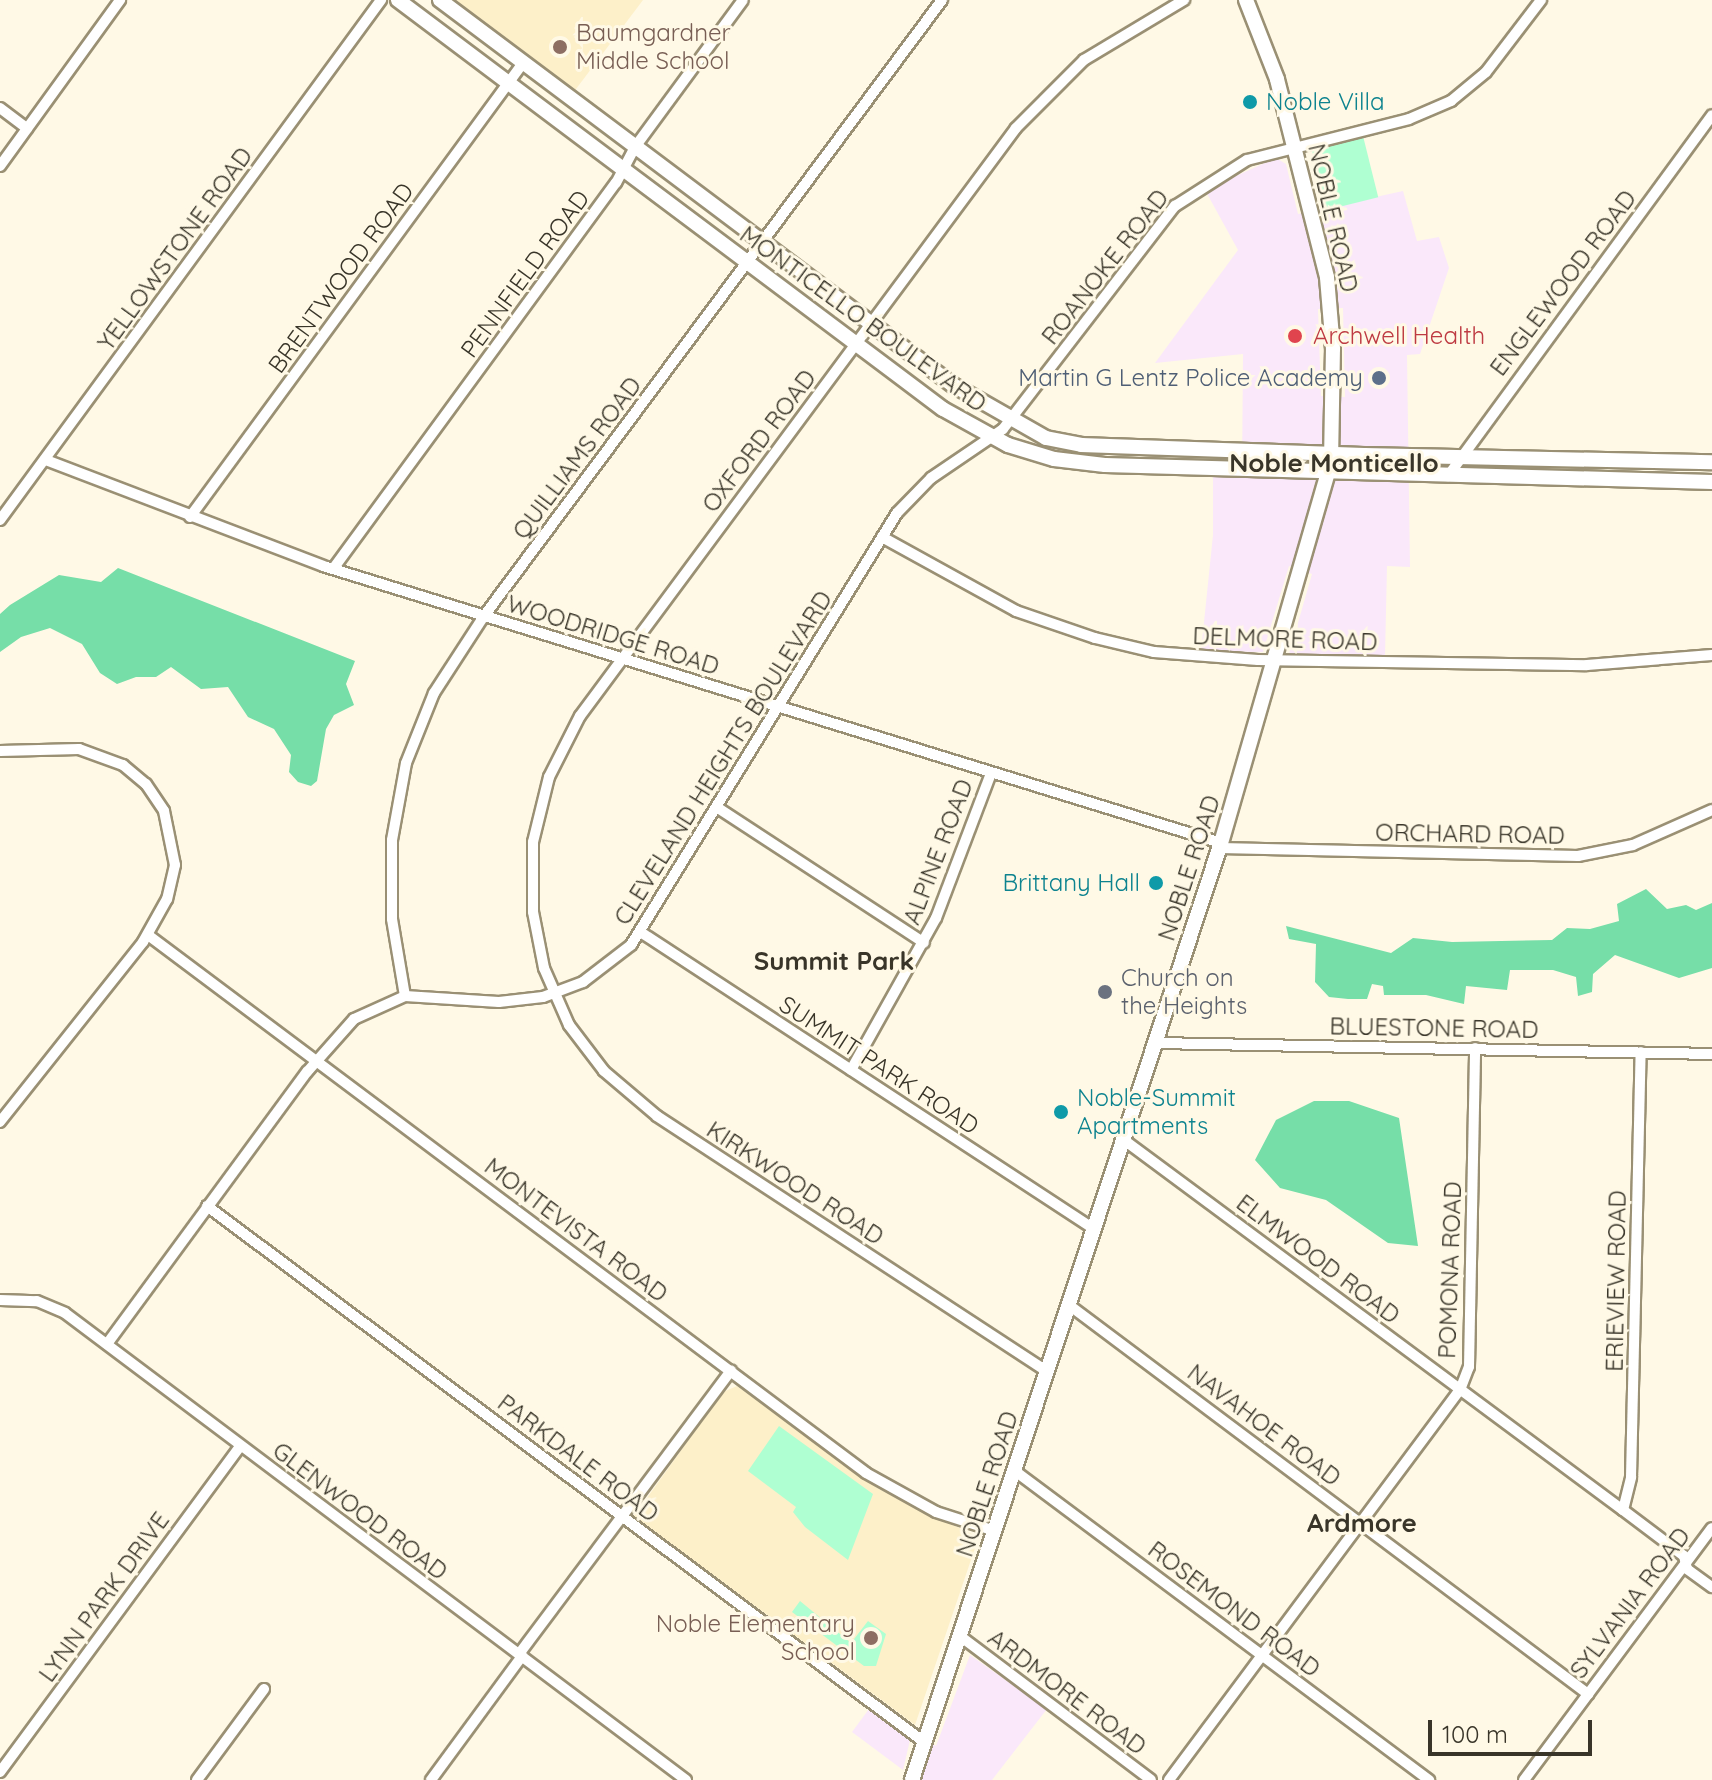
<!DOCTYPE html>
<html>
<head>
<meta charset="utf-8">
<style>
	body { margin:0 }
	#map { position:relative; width:1712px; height:1780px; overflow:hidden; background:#fff9e6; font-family:Quicksand,sans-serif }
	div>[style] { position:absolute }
	.commercial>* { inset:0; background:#fae8fa }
	.built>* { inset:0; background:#fdf0c9 }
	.green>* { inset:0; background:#afffd2; transform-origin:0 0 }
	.forest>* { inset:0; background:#76dea8 }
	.roads { filter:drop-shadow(2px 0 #9a9074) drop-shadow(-2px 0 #9a9074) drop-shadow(0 2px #9a9074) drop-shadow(0 -2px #9a9074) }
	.street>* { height:10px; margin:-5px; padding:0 5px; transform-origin:5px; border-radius:5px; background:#fff }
	.secondary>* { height:14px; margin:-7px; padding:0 7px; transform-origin:7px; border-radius:7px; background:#fff }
	.dots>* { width:22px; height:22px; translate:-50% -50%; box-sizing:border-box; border:4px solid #fff9e6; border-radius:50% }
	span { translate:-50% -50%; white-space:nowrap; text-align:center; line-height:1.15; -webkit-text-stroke:6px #fff9e6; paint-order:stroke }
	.education-label { font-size:24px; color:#785e54 }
	.left { translate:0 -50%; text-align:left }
	.right { translate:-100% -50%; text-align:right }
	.culture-label { font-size:24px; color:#0d838f }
	.street-label { font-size:24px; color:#393529 }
	.health-label { font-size:24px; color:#be3a42 }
	.service-label { font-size:24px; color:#4e5e75 }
	.worship-label { font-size:24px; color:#5b616d }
	.neighbourhood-label { font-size:26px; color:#393529; font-weight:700 }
	.scale { position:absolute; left:1428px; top:1720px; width:164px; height:36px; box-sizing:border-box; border:4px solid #393529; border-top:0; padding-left:10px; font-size:24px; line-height:28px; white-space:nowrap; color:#393529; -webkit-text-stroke:6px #fff9e6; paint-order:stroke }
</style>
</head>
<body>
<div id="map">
	<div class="commercial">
		<div style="clip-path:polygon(evenodd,1276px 158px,1286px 164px,1298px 214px,1403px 191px,1417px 241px,1439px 237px,1449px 268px,1420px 354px,1407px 355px,1410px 567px,1387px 566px,1385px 656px,1289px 654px,1312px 574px,1289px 566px,1263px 652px,1201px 651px,1213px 535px,1213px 476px,1242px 476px,1243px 354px,1155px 363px,1238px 250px,1205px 190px,1276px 158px,1343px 308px,1345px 397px,1321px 396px,1318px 309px,1343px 308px)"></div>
		<div style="clip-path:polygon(970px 1655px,1047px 1709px,992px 1780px,912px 1780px,925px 1739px,936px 1746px)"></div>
		<div style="clip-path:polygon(869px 1709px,910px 1740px,903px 1770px,852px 1732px)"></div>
	</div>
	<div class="built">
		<div style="clip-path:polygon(449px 0,643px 0,573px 93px)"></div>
		<div style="clip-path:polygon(737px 1386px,879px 1489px,972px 1534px,975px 1548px,915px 1725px,634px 1516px,723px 1392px)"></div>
	</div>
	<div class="green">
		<div style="left:1363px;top:136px;width:63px;height:53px;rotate:76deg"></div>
		<div style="clip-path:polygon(779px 1426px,873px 1494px,848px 1560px,805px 1527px,793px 1512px,796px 1507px,748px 1471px)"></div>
		<div style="clip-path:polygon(800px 1601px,851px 1643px,868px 1621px,886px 1634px,876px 1666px,864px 1666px,792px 1612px)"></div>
	</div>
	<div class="forest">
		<div style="clip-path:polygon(118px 568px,355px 661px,346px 684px,354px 705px,334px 715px,326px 729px,317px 781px,311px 786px,298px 782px,289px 772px,291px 755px,274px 729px,248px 717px,228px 687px,201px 689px,171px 667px,156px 677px,136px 677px,117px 684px,100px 673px,82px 644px,50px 628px,21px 637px,0 652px,0 614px,10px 605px,59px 575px,101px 582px)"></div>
		<div style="clip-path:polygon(1646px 889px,1667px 909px,1686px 905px,1696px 910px,1712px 903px,1712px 968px,1679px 978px,1615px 955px,1593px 974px,1592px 992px,1578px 996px,1576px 977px,1553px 970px,1510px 970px,1507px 990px,1466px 986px,1464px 1004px,1426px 995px,1384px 995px,1383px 986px,1372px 984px,1367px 999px,1348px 999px,1329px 997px,1315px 982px,1316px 944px,1289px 939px,1286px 926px,1391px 953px,1413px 938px,1452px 942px,1552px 940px,1567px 928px,1590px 929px,1619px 921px,1617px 904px)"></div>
		<div style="clip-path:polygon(1314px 1101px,1349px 1101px,1399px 1118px,1418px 1246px,1388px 1243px,1326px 1200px,1280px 1188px,1255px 1160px,1276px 1120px)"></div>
	</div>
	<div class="roads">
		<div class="street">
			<div style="left:0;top:108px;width:34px;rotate:37deg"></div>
			<div style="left:0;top:166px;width:205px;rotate:-54.1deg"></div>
			<div style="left:46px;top:460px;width:297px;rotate:20.9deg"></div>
			<div style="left:323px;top:566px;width:940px;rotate:17.14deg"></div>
			<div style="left:1448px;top:476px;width:447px;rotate:-53.8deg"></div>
			<div style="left:190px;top:517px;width:563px;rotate:-53.74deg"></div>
			<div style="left:0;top:520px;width:645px;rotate:-53.77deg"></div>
			<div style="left:882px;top:537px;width:153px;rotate:28.9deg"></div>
			<div style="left:1016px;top:611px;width:83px;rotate:18.9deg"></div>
			<div style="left:1095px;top:638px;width:61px;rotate:13.3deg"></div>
			<div style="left:1154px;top:652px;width:104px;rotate:4.4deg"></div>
			<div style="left:1258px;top:660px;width:329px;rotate:0.9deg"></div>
			<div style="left:1587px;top:665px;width:125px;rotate:-4.6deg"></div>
			<div style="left:333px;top:569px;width:479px;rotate:-53.8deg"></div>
			<div style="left:616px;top:183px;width:41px;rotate:-62.2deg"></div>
			<div style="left:635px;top:147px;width:182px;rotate:-53.7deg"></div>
			<div style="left:0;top:751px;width:79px;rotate:-1.5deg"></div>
			<div style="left:79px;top:749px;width:47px;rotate:20deg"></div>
			<div style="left:123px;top:765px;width:30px;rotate:40deg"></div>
			<div style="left:146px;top:784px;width:32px;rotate:56deg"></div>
			<div style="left:164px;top:811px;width:55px;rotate:78.5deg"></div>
			<div style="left:175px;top:865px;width:35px;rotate:103deg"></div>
			<div style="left:167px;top:899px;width:49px;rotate:119.2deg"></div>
			<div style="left:143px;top:942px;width:230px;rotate:128.5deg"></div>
			<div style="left:718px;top:808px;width:246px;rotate:33.2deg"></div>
			<div style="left:1220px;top:848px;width:358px;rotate:1.3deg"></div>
			<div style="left:1578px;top:856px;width:56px;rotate:-11.3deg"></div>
			<div style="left:1633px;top:845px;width:86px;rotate:-23.9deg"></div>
			<div style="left:642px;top:933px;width:540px;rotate:33.22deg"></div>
			<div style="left:148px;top:935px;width:897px;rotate:36.84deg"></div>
			<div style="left:866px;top:1473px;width:80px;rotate:29.1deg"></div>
			<div style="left:936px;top:1512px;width:62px;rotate:17.9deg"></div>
			<div style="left:405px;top:996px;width:78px;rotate:-99.6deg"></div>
			<div style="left:392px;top:919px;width:79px;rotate:-90deg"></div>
			<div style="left:392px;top:840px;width:78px;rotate:-79.7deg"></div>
			<div style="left:406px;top:763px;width:75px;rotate:-68.2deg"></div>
			<div style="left:434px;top:693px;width:92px;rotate:-57deg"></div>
			<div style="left:484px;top:616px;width:768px;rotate:-53.37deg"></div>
			<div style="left:1156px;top:1043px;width:556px;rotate:1.13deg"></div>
			<div style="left:851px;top:1070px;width:174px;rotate:-60.8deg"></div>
			<div style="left:936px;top:918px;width:155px;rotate:-69.2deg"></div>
			<div style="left:1124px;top:1140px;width:621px;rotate:36.56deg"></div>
			<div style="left:1623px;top:1510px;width:76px;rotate:37deg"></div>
			<div style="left:1684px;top:1556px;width:13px;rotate:77deg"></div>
			<div style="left:1687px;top:1569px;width:31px;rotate:36deg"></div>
			<div style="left:207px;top:1206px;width:895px;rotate:36.78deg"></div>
			<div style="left:0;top:1300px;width:37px;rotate:2deg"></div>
			<div style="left:37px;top:1301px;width:30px;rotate:23deg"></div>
			<div style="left:65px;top:1313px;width:777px;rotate:36.94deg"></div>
			<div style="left:1069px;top:1305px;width:649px;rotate:36.85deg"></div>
			<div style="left:107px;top:1344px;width:338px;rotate:-53.7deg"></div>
			<div style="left:307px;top:1072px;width:71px;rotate:-48.4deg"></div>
			<div style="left:354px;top:1019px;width:56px;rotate:-24.3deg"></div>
			<div style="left:405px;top:996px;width:94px;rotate:3.7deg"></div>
			<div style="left:499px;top:1002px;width:44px;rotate:-6.5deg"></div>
			<div style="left:543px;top:997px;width:43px;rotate:-20.6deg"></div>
			<div style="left:583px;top:982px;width:61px;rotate:-37.6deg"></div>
			<div style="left:631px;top:945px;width:507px;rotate:-58.38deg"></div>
			<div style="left:897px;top:513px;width:49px;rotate:-45.8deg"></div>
			<div style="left:931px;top:478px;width:87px;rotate:-34.2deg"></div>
			<div style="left:1003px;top:429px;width:282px;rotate:-52.4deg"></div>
			<div style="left:1175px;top:206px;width:85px;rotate:-32.6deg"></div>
			<div style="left:1247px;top:160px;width:167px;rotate:-14.2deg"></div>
			<div style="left:1409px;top:119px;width:46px;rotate:-23.2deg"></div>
			<div style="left:1451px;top:101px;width:45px;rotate:-39.6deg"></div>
			<div style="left:1486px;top:72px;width:91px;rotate:-52.6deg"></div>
			<div style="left:1048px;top:1372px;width:467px;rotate:-146.8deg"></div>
			<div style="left:657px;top:1116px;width:70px;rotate:-139.7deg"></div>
			<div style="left:604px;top:1071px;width:58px;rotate:-127.3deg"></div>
			<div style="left:569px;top:1025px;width:62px;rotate:-113.7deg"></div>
			<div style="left:544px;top:968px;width:57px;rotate:-101.1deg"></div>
			<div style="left:533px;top:912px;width:70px;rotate:-90deg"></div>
			<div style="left:533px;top:842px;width:67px;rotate:-76.2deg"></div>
			<div style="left:549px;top:777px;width:68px;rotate:-63.1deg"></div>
			<div style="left:580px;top:716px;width:732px;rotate:-53.44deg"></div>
			<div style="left:1016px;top:128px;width:96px;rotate:-45deg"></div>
			<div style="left:1084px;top:60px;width:117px;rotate:-31deg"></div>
			<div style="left:1015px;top:1471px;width:517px;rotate:36.74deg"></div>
			<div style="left:1623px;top:1510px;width:34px;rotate:-76deg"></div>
			<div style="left:1631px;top:1477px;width:425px;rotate:-88.7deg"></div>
			<div style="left:960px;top:1636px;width:239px;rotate:37deg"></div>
			<div style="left:519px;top:1654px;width:354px;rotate:-53.2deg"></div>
			<div style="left:0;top:1772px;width:405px;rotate:-53.6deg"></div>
			<div style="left:197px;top:1780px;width:113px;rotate:-53.6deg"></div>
			<div style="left:431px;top:1780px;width:154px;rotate:-53.7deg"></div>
			<div style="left:1169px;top:1780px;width:487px;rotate:-53.3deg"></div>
			<div style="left:1460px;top:1390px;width:25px;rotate:-69deg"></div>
			<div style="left:1469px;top:1367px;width:319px;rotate:-88.9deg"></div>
			<div style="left:1524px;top:1780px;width:314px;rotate:-53.3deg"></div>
		</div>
		<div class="secondary">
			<div style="left:398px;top:0;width:681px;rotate:36.89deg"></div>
			<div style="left:943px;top:409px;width:74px;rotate:29deg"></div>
			<div style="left:1008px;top:445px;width:48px;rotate:16.9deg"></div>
			<div style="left:1054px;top:459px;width:51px;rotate:6.7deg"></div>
			<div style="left:1105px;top:465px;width:607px;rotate:1.6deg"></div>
			<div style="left:440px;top:0;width:641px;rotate:36.89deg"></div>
			<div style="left:953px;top:385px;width:107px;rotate:29.7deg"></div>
			<div style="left:1046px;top:438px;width:36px;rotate:11deg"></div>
			<div style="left:1081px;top:445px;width:283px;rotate:2deg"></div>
			<div style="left:1364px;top:455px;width:348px;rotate:1.2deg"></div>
			<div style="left:912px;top:1780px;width:987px;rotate:-71.75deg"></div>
			<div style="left:1221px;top:843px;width:397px;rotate:-73.9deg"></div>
			<div style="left:1331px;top:462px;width:113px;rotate:-89deg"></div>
			<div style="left:1333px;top:349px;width:72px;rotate:-94.8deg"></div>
			<div style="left:1327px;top:277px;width:204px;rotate:-104.2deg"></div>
			<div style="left:1277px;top:79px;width:85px;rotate:-111.4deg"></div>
		</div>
	</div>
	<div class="dots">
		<div style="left:560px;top:47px;background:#8d6e63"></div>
		<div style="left:1250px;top:102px;background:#0f9aa8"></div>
		<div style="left:1295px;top:336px;background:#e0444e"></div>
		<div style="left:1379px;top:378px;background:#5c6f8a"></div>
		<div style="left:1156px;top:883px;background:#0f9aa8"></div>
		<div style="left:1105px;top:992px;background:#6b7280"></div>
		<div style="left:1061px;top:1112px;background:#0f9aa8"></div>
		<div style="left:871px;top:1638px;background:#8d6e63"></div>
	</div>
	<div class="education-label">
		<span class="left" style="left:576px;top:47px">Baumgardner<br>Middle School</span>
		<span class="right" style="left:855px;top:1638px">Noble Elementary<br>School</span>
	</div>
	<div class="culture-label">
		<span class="left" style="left:1266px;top:102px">Noble Villa</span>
		<span class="right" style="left:1140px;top:883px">Brittany Hall</span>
		<span class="left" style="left:1077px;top:1112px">Noble-Summit<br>Apartments</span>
	</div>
	<div class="street-label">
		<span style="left:1333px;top:218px;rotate:77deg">NOBLE ROAD</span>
		<span style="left:175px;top:249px;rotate:-54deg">YELLOWSTONE ROAD</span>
		<span style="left:1105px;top:267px;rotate:-52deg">ROANOKE ROAD</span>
		<span style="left:525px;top:274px;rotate:-54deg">PENNFIELD ROAD</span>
		<span style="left:341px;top:278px;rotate:-54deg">BRENTWOOD ROAD</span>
		<span style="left:1563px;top:283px;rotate:-53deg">ENGLEWOOD ROAD</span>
		<span style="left:863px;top:319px;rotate:36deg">MONTICELLO BOULEVARD</span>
		<span style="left:759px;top:441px;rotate:-53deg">OXFORD ROAD</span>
		<span style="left:577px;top:458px;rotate:-53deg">QUILLIAMS ROAD</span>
		<span style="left:613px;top:635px;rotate:17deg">WOODRIDGE ROAD</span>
		<span style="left:1285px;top:639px;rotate:2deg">DELMORE ROAD</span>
		<span style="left:723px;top:758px;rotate:-58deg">CLEVELAND HEIGHTS BOULEVARD</span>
		<span style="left:1470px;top:834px;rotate:1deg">ORCHARD ROAD</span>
		<span style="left:938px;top:852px;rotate:-69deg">ALPINE ROAD</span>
		<span style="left:1189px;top:868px;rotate:-72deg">NOBLE ROAD</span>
		<span style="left:1434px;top:1028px;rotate:1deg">BLUESTONE ROAD</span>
		<span style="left:879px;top:1065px;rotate:33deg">SUMMIT PARK ROAD</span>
		<span style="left:795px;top:1183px;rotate:33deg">KIRKWOOD ROAD</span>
		<span style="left:576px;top:1230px;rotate:37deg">MONTEVISTA ROAD</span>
		<span style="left:1318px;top:1259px;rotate:37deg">ELMWOOD ROAD</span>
		<span style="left:1450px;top:1270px;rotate:-88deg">POMONA ROAD</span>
		<span style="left:1616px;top:1281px;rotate:-89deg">ERIEVIEW ROAD</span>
		<span style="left:1264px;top:1425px;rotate:37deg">NAVAHOE ROAD</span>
		<span style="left:578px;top:1458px;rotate:37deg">PARKDALE ROAD</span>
		<span style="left:987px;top:1484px;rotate:-72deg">NOBLE ROAD</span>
		<span style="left:360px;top:1511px;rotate:37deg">GLENWOOD ROAD</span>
		<span style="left:104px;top:1597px;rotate:-54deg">LYNN PARK DRIVE</span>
		<span style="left:1630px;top:1603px;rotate:-53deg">SYLVANIA ROAD</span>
		<span style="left:1234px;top:1609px;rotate:37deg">ROSEMOND ROAD</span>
		<span style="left:1067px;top:1692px;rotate:37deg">ARDMORE ROAD</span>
	</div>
	<div class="health-label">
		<span class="left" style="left:1313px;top:336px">Archwell Health</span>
	</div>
	<div class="service-label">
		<span class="right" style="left:1363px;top:378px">Martin G Lentz Police Academy</span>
	</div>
	<div class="worship-label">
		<span class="left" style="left:1121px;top:992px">Church on<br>the Heights</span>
	</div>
	<div class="neighbourhood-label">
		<span style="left:1334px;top:463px">Noble Monticello</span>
		<span style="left:834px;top:961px">Summit Park</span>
		<span style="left:1362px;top:1523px">Ardmore</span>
	</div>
	<div class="scale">100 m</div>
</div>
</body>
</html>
